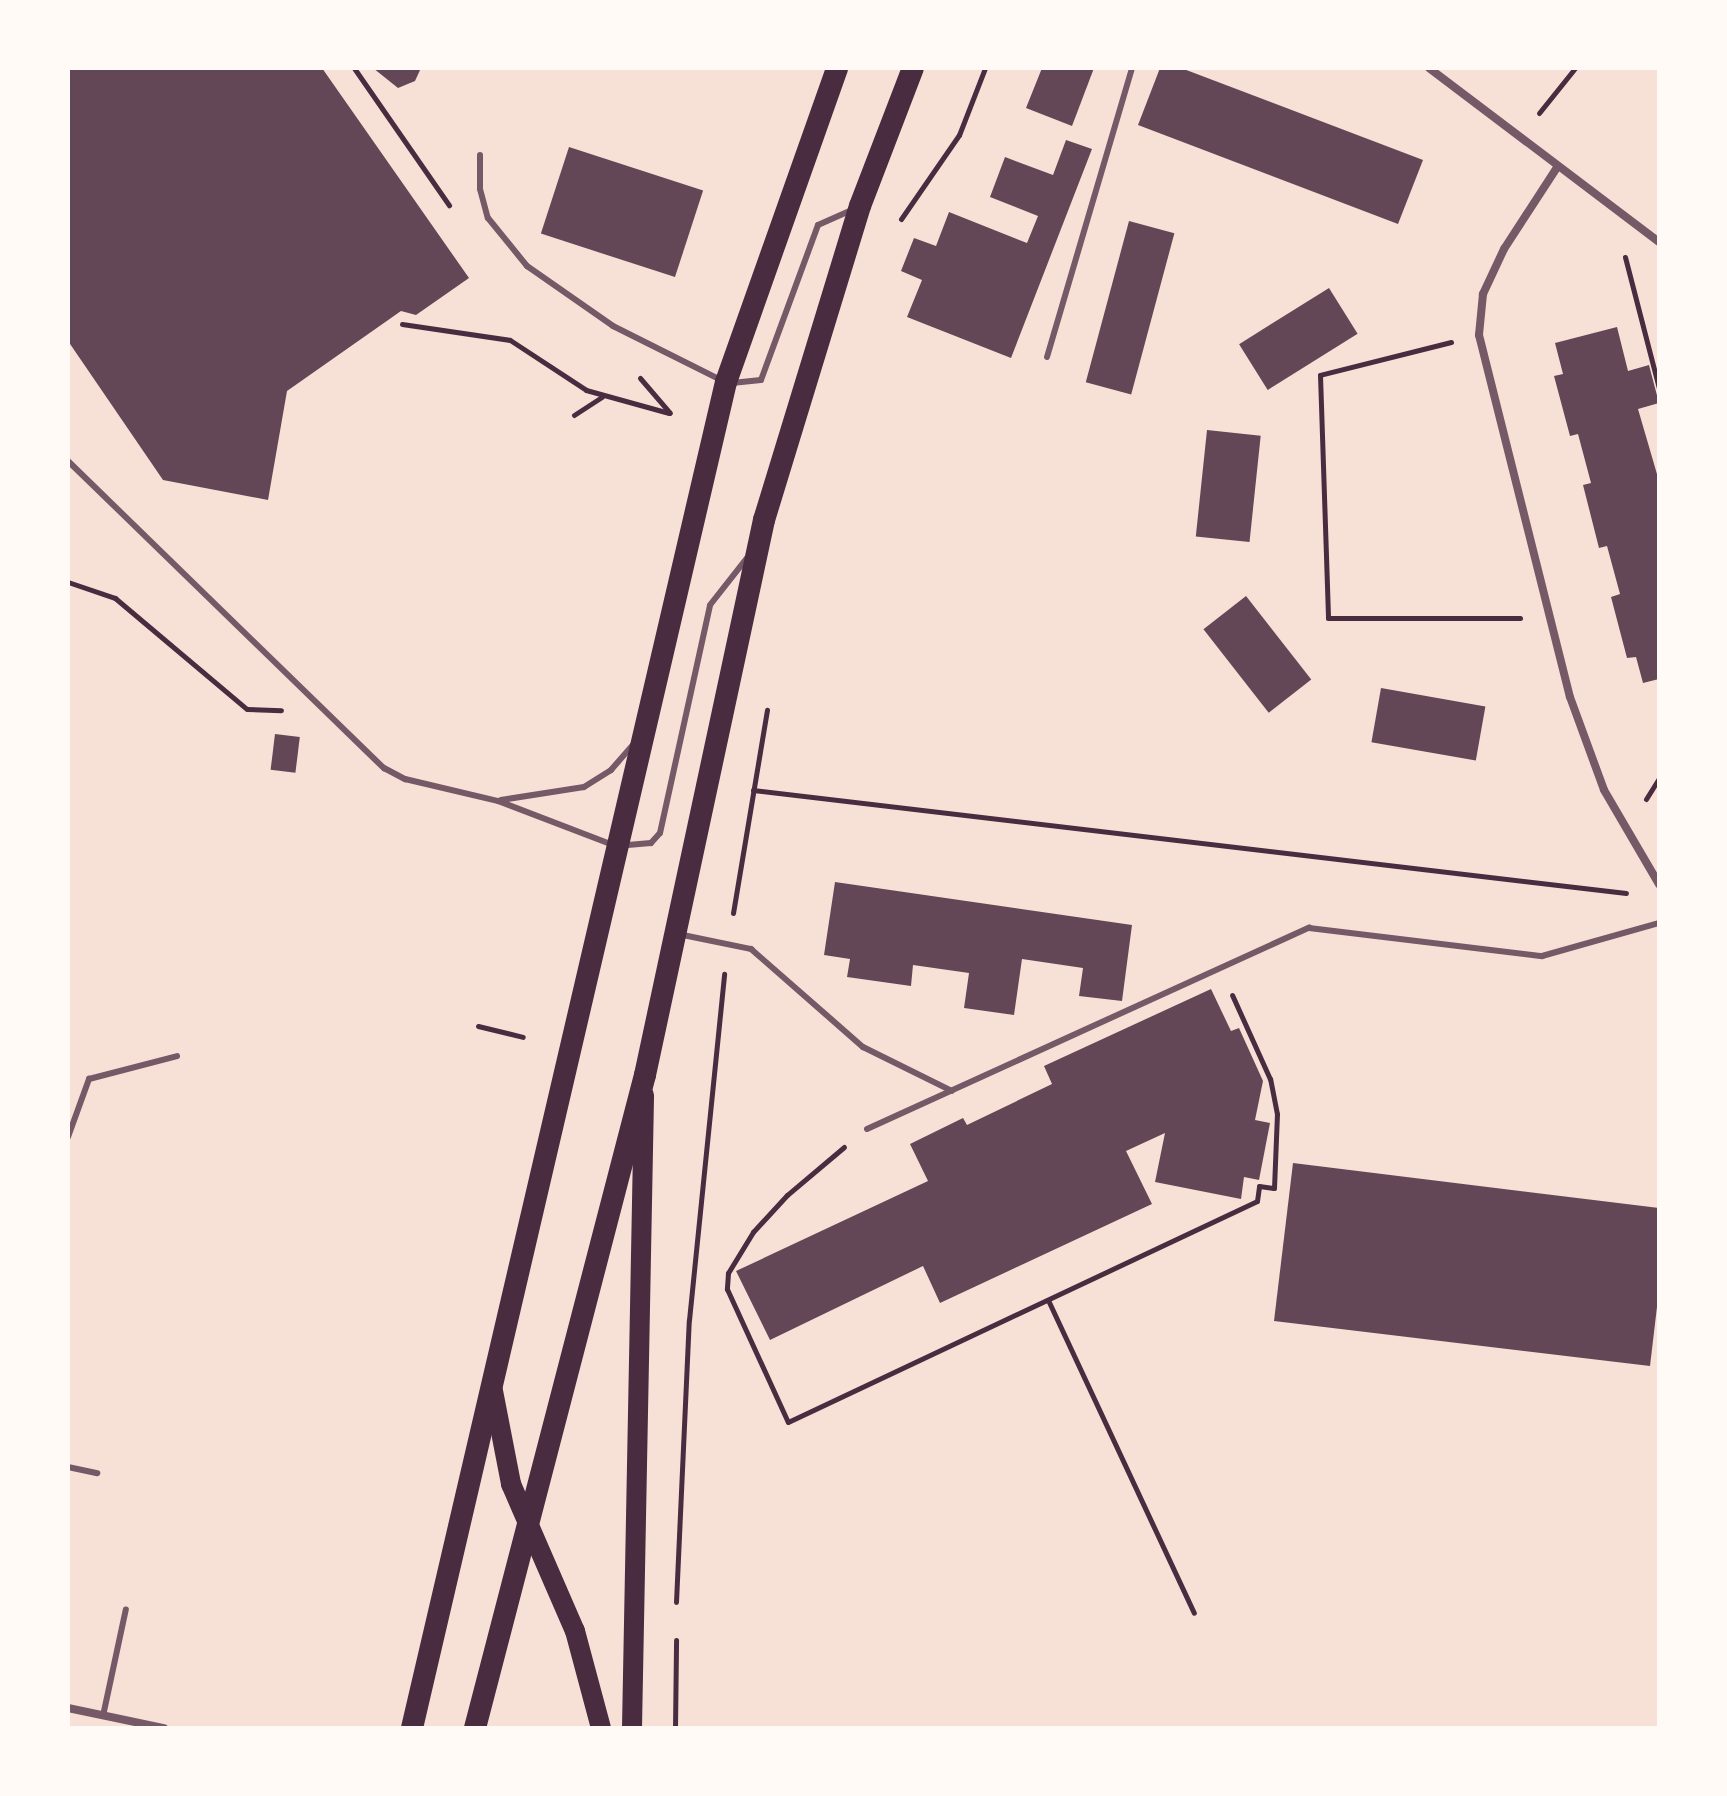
<!DOCTYPE html>
<html>
<head>
<meta charset="utf-8">
<style>
	body { margin:0 }
	#map { position:relative; width:1727px; height:1796px; overflow:hidden; background:#f7e1d7; font-family:"Sofia Sans Condensed",sans-serif }
	div>[style] { position:absolute }
	.building>* { inset:0; background:#644757; transform-origin:0 0 }
	.path>* { height:5px; margin:-2.5px; padding:0 2.5px; transform-origin:2.5px; border-radius:2.5px; background:#4a2c40 }
	.service>* { height:6px; margin:-3px; padding:0 3px; transform-origin:3px; border-radius:3px; background:#755966 }
	.minor>* { height:8px; margin:-4px; padding:0 4px; transform-origin:4px; border-radius:4px; background:#755966 }
	.primary>* { height:20px; margin:-10px; padding:0 10px; transform-origin:10px; border-radius:10px; background:#4a2c40 }
	.trunk>* { height:22px; margin:-11px; padding:0 11px; transform-origin:11px; border-radius:11px; background:#4a2c40 }
	span { translate:-50% -50%; white-space:nowrap; text-align:center; line-height:1.15; -webkit-text-stroke:6px #fffaf5; paint-order:stroke }
	.frame { position:absolute; inset:0; border:70px solid #fffaf5; pointer-events:none }
</style>
</head>
<body>
<div id="map">
	<div class="building">
		<div style="clip-path:polygon(68px 68px,322px 68px,469px 278px,416px 315px,401px 311px,287px 391px,268px 500px,163px 480px,68px 341px)"></div>
		<div style="clip-path:polygon(373px 68px,421px 68px,415px 81px,398px 88px)"></div>
		<div style="clip-path:polygon(1042px 68px,1094px 68px,1072px 126px,1026px 108px)"></div>
		<div style="clip-path:polygon(1160px 68px,1181px 68px,1423px 160px,1398px 224px,1138px 125px)"></div>
		<div style="clip-path:polygon(1066px 140px,1092px 149px,1011px 358px,907px 317px,922px 280px,901px 271px,914px 238px,936px 246px,949px 212px,1027px 243px,1038px 216px,990px 197px,1005px 157px,1053px 175px)"></div>
		<div style="left:569px;top:147px;width:141px;height:91px;rotate:18deg"></div>
		<div style="left:1129px;top:221px;width:47px;height:167px;rotate:15deg"></div>
		<div style="left:1329px;top:288px;width:54px;height:106px;rotate:58deg"></div>
		<div style="clip-path:polygon(1617px 327px,1628px 371px,1649px 365px,1659px 403px,1638px 409px,1659px 481px,1659px 679px,1643px 683px,1636px 657px,1627px 658px,1611px 597px,1620px 594px,1607px 546px,1599px 548px,1583px 485px,1591px 483px,1578px 434px,1570px 436px,1554px 376px,1563px 374px,1555px 343px)"></div>
		<div style="left:1207px;top:430px;width:54px;height:107px;rotate:6deg"></div>
		<div style="left:1246px;top:596px;width:106px;height:54px;rotate:52deg"></div>
		<div style="left:1381px;top:688px;width:106px;height:55px;rotate:10deg"></div>
		<div style="left:275px;top:734px;width:25px;height:36px;rotate:7deg"></div>
		<div style="clip-path:polygon(835px 882px,1132px 925px,1122px 1001px,1079px 996px,1083px 968px,1022px 959px,1014px 1015px,964px 1008px,969px 973px,913px 965px,911px 986px,847px 977px,850px 959px,824px 955px)"></div>
		<div style="clip-path:polygon(1211px 989px,1231px 1031px,1239px 1028px,1263px 1081px,1255px 1120px,1270px 1123px,1259px 1180px,1244px 1177px,1241px 1199px,1155px 1182px,1165px 1133px,1126px 1151px,1152px 1204px,940px 1303px,923px 1266px,770px 1340px,736px 1271px,928px 1181px,910px 1144px,963px 1118px,967px 1125px,1052px 1084px,1044px 1066px)"></div>
		<div style="clip-path:polygon(1293px 1163px,1659px 1208px,1659px 1290px,1650px 1366px,1274px 1321px)"></div>
	</div>
	<div class="path">
		<div style="left:354px;top:68px;width:167px;rotate:55.3deg"></div>
		<div style="left:1539px;top:113px;width:58px;rotate:-51.3deg"></div>
		<div style="left:901px;top:219px;width:102px;rotate:-55.4deg"></div>
		<div style="left:959px;top:135px;width:72px;rotate:-68.8deg"></div>
		<div style="left:1625px;top:257px;width:135px;rotate:75.5deg"></div>
		<div style="left:402px;top:324px;width:109px;rotate:8.4deg"></div>
		<div style="left:510px;top:340px;width:91px;rotate:33.3deg"></div>
		<div style="left:586px;top:390px;width:86px;rotate:15.5deg"></div>
		<div style="left:1451px;top:342px;width:135px;rotate:165.9deg"></div>
		<div style="left:1320px;top:375px;width:243px;rotate:88.1deg"></div>
		<div style="left:1328px;top:618px;width:192px"></div>
		<div style="left:640px;top:378px;width:46px;rotate:49.4deg"></div>
		<div style="left:574px;top:415px;width:33px;rotate:-33deg"></div>
		<div style="left:68px;top:582px;width:50px;rotate:18.8deg"></div>
		<div style="left:115px;top:598px;width:172px;rotate:40.1deg"></div>
		<div style="left:247px;top:709px;width:34px;rotate:2deg"></div>
		<div style="left:753px;top:790px;width:879px;rotate:6.73deg"></div>
		<div style="left:1646px;top:799px;width:25px;rotate:-58deg"></div>
		<div style="left:733px;top:913px;width:206px;rotate:-80.5deg"></div>
		<div style="left:478px;top:1026px;width:46px;rotate:13.7deg"></div>
		<div style="left:844px;top:1147px;width:75px;rotate:139.9deg"></div>
		<div style="left:787px;top:1195px;width:50px;rotate:132.6deg"></div>
		<div style="left:753px;top:1232px;width:48px;rotate:121.4deg"></div>
		<div style="left:728px;top:1273px;width:16px;rotate:94deg"></div>
		<div style="left:727px;top:1289px;width:146px;rotate:65.4deg"></div>
		<div style="left:788px;top:1422px;width:518px;rotate:-25.23deg"></div>
		<div style="left:1257px;top:1201px;width:15px;rotate:-82deg"></div>
		<div style="left:1259px;top:1186px;width:15px;rotate:8deg"></div>
		<div style="left:1274px;top:1188px;width:74px;rotate:-87.7deg"></div>
		<div style="left:1277px;top:1114px;width:36px;rotate:-101deg"></div>
		<div style="left:1270px;top:1079px;width:92px;rotate:-114.3deg"></div>
		<div style="left:1048px;top:1300px;width:345px;rotate:65deg"></div>
		<div style="left:676px;top:1602px;width:282px;rotate:-87.4deg"></div>
		<div style="left:689px;top:1320px;width:348px;rotate:-84.2deg"></div>
		<div style="left:675px;top:1728px;width:88px;rotate:-89.3deg"></div>
	</div>
	<div class="service">
		<div style="left:480px;top:155px;width:34px;rotate:90deg"></div>
		<div style="left:480px;top:189px;width:30px;rotate:75deg"></div>
		<div style="left:488px;top:218px;width:62px;rotate:50.9deg"></div>
		<div style="left:527px;top:266px;width:105px;rotate:34.9deg"></div>
		<div style="left:613px;top:326px;width:121px;rotate:26.6deg"></div>
		<div style="left:1047px;top:357px;width:301px;rotate:-73.6deg"></div>
		<div style="left:732px;top:383px;width:29px;rotate:-6deg"></div>
		<div style="left:761px;top:380px;width:165px;rotate:-69.8deg"></div>
		<div style="left:818px;top:225px;width:37px;rotate:-24deg"></div>
		<div style="left:68px;top:461px;width:441px;rotate:44.2deg"></div>
		<div style="left:384px;top:768px;width:24px;rotate:28deg"></div>
		<div style="left:405px;top:779px;width:96px;rotate:13.3deg"></div>
		<div style="left:498px;top:801px;width:126px;rotate:20.9deg"></div>
		<div style="left:616px;top:846px;width:35px;rotate:-5deg"></div>
		<div style="left:651px;top:843px;width:13px;rotate:-48deg"></div>
		<div style="left:660px;top:833px;width:233px;rotate:-77.6deg"></div>
		<div style="left:710px;top:605px;width:60px;rotate:-51.8deg"></div>
		<div style="left:501px;top:800px;width:84px;rotate:-8.9deg"></div>
		<div style="left:584px;top:787px;width:32px;rotate:-32deg"></div>
		<div style="left:611px;top:770px;width:33px;rotate:-49deg"></div>
		<div style="left:678px;top:934px;width:75px;rotate:11.6deg"></div>
		<div style="left:751px;top:949px;width:149px;rotate:41.2deg"></div>
		<div style="left:863px;top:1047px;width:99px;rotate:26.3deg"></div>
		<div style="left:867px;top:1129px;width:486px;rotate:-24.5deg"></div>
		<div style="left:1309px;top:928px;width:235px;rotate:6.9deg"></div>
		<div style="left:1542px;top:956px;width:122px;rotate:-15.8deg"></div>
		<div style="left:68px;top:1137px;width:62px;rotate:-70.1deg"></div>
		<div style="left:89px;top:1079px;width:91px;rotate:-14.6deg"></div>
		<div style="left:68px;top:1467px;width:30px;rotate:12deg"></div>
		<div style="left:103px;top:1716px;width:109px;rotate:-77.9deg"></div>
	</div>
	<div class="minor">
		<div style="left:1429px;top:68px;width:288px;rotate:37.1deg"></div>
		<div style="left:1556px;top:169px;width:95px;rotate:123deg"></div>
		<div style="left:1504px;top:249px;width:50px;rotate:115deg"></div>
		<div style="left:1483px;top:294px;width:41px;rotate:95.6deg"></div>
		<div style="left:1479px;top:335px;width:373px;rotate:75.9deg"></div>
		<div style="left:1570px;top:697px;width:99px;rotate:69.9deg"></div>
		<div style="left:1604px;top:790px;width:109px;rotate:59.7deg"></div>
		<div style="left:68px;top:1708px;width:98px;rotate:11.8deg"></div>
	</div>
	<div class="primary">
		<div style="left:493px;top:1391px;width:95px;rotate:79deg"></div>
		<div style="left:511px;top:1484px;width:160px;rotate:66.5deg"></div>
		<div style="left:575px;top:1631px;width:100px;rotate:75deg"></div>
		<div style="left:632px;top:1728px;width:633px;rotate:-88.91deg"></div>
	</div>
	<div class="trunk">
		<div style="left:412px;top:1728px;width:1382px;rotate:-76.87deg"></div>
		<div style="left:726px;top:382px;width:333px;rotate:-70.5deg"></div>
		<div style="left:475px;top:1728px;width:675px;rotate:-75.41deg"></div>
		<div style="left:645px;top:1075px;width:568px;rotate:-77.9deg"></div>
		<div style="left:764px;top:520px;width:328px;rotate:-73deg"></div>
		<div style="left:860px;top:206px;width:148px;rotate:-69deg"></div>
	</div>
	<div class="frame"></div>
</div>
</body>
</html>
